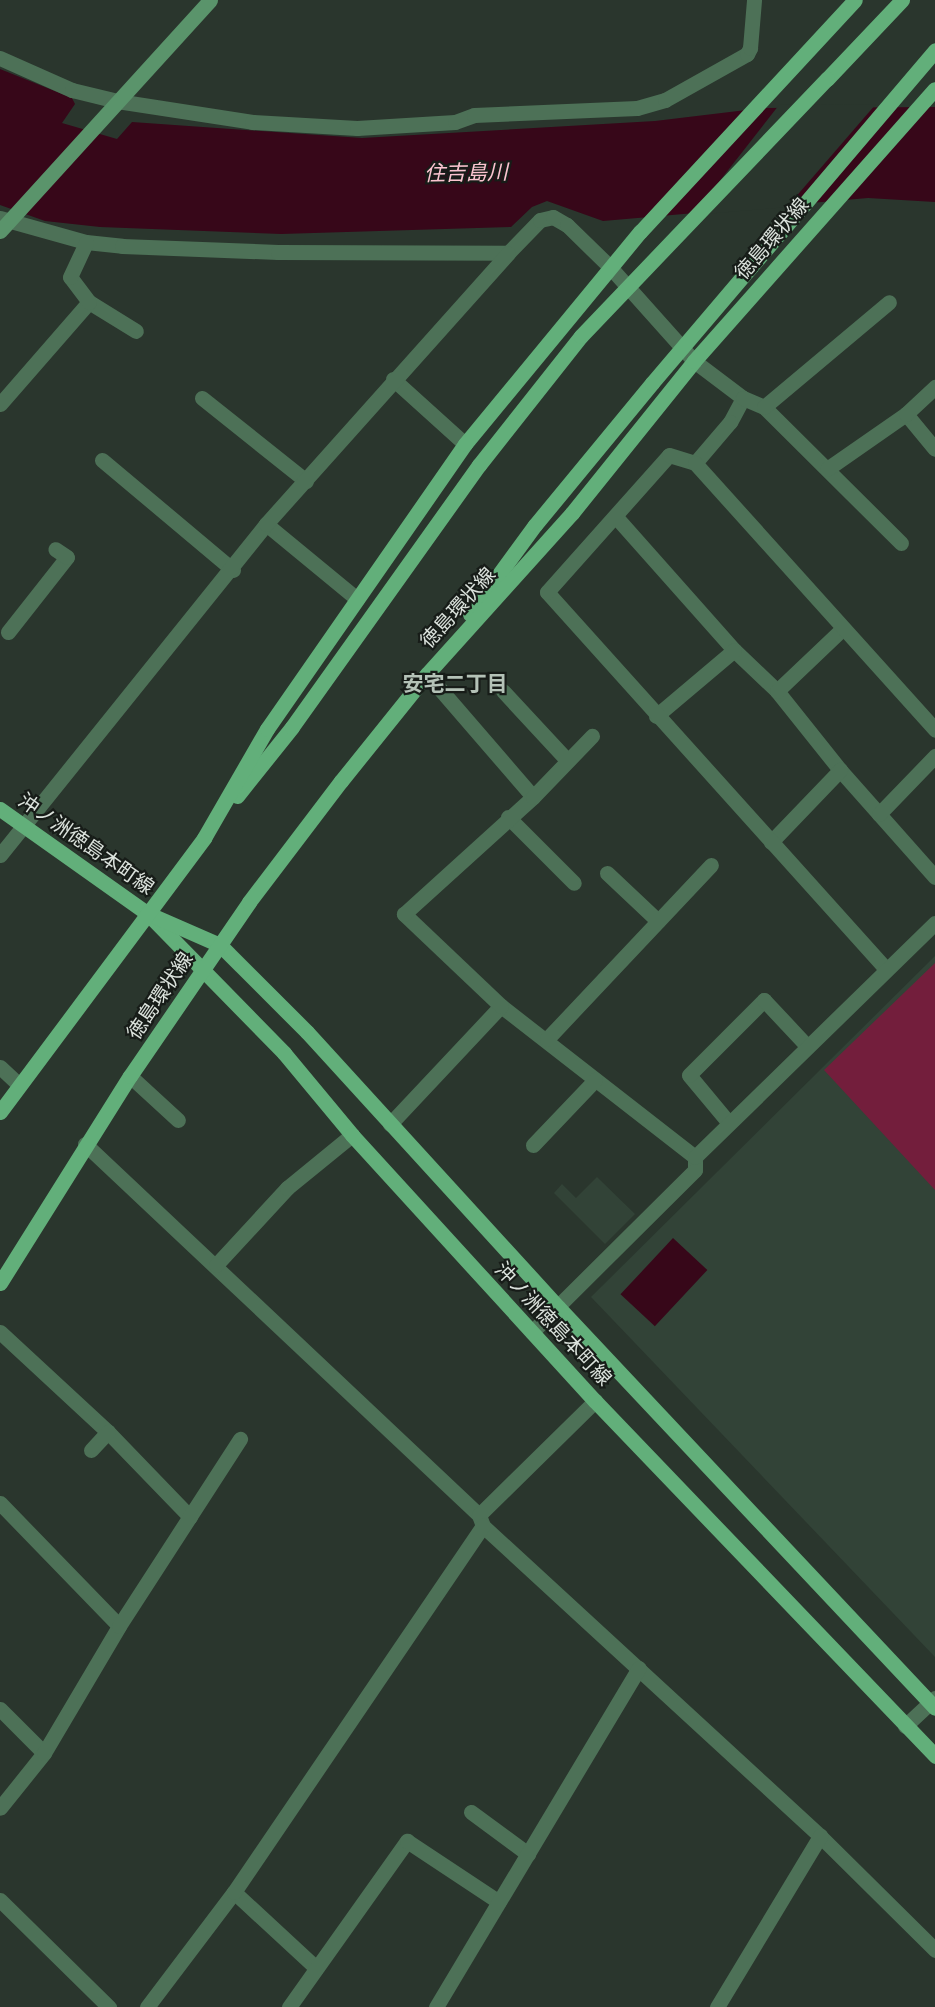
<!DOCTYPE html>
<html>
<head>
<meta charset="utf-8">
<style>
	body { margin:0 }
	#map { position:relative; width:935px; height:2007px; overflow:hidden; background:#2a362d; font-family:Cabin,"Noto Sans JP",sans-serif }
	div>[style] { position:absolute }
	.built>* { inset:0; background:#324337 }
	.green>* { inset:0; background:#731e3c }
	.water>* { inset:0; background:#370719; transform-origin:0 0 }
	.pier>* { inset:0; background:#2a362d }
	.street>* { height:15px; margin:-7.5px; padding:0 7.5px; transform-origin:7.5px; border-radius:7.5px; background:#4d7157 }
	.secondary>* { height:15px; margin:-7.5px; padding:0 7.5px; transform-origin:7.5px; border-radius:7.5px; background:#5a946b }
	.primary>* { height:15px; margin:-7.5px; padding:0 7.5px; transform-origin:7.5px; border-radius:7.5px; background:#62af7a }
	.primary-bridge>* { height:15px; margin:-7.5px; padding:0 7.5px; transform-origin:7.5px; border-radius:7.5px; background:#62af7a }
	span { translate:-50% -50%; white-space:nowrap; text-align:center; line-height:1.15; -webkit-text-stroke:4.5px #171c18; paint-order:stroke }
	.street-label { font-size:20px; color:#dbe2dc }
	.water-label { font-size:21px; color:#fbc4d0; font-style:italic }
	.neighbourhood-label { font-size:21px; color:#b4c2b7; font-weight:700 }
</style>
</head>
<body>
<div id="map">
	<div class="built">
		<div style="clip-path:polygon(935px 956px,935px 1657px,591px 1297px)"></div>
		<div style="clip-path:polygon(597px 1177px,635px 1214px,605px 1244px,554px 1193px,562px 1184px,576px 1198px)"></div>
	</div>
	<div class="green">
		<div style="clip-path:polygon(935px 963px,935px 1190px,824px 1070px)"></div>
	</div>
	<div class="water">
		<div style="clip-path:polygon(0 69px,72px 98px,75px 104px,62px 123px,117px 139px,132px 122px,362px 138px,655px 121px,763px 108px,935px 107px,935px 202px,868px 198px,603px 221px,547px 201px,532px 207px,511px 227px,281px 234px,100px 227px,45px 221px,0 205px)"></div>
		<div style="left:673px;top:1238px;width:47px;height:77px;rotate:43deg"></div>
	</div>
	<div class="pier">
		<div style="clip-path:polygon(876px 104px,787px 207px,693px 215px,779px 105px)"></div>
	</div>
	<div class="street">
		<div style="left:0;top:58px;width:79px;rotate:24deg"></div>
		<div style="left:72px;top:90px;width:46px;rotate:13.7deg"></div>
		<div style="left:117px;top:101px;width:137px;rotate:8.8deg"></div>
		<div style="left:252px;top:122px;width:105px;rotate:3.3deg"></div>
		<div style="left:357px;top:128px;width:98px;rotate:-3.5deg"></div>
		<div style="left:455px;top:122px;width:20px;rotate:-20deg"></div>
		<div style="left:474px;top:115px;width:163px;rotate:-2.5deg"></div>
		<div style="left:637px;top:108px;width:29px;rotate:-16deg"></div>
		<div style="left:665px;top:100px;width:94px;rotate:-29.3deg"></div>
		<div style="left:747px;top:54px;width:7px;rotate:-63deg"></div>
		<div style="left:750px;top:48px;width:48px;rotate:-85.2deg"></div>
		<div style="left:0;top:218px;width:89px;rotate:15.6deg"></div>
		<div style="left:86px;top:242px;width:36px;rotate:6deg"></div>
		<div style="left:122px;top:246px;width:156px;rotate:2.2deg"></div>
		<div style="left:278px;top:252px;width:230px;rotate:0.2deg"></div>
		<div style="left:508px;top:253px;width:46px;rotate:-45.9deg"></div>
		<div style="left:540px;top:220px;width:13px;rotate:-13deg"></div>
		<div style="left:553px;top:217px;width:16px;rotate:30deg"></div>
		<div style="left:567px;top:225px;width:60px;rotate:44.3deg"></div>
		<div style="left:610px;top:267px;width:126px;rotate:48.2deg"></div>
		<div style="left:694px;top:361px;width:61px;rotate:37.1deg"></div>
		<div style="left:743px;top:398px;width:27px;rotate:118deg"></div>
		<div style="left:730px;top:422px;width:54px;rotate:130.5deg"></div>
		<div style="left:89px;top:302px;width:55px;rotate:31.7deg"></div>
		<div style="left:393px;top:379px;width:97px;rotate:42.1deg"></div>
		<div style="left:202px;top:398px;width:133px;rotate:38.6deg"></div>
		<div style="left:743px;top:398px;width:23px;rotate:23deg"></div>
		<div style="left:764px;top:407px;width:193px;rotate:44.8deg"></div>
		<div style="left:0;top:404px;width:135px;rotate:-48.9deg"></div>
		<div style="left:89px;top:302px;width:31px;rotate:-127deg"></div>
		<div style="left:70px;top:277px;width:38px;rotate:-65deg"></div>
		<div style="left:764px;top:407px;width:163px;rotate:-40deg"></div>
		<div style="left:906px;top:414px;width:45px;rotate:50.4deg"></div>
		<div style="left:102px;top:460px;width:171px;rotate:40deg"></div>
		<div style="left:827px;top:469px;width:96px;rotate:-34.8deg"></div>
		<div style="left:906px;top:414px;width:40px;rotate:-43deg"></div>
		<div style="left:616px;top:517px;width:178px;rotate:48.4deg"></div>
		<div style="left:734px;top:650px;width:59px;rotate:43.6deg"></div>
		<div style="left:777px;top:691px;width:101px;rotate:51.4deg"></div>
		<div style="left:840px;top:770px;width:143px;rotate:48.4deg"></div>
		<div style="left:266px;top:524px;width:118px;rotate:39.5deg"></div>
		<div style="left:8px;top:632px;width:95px;rotate:-51.8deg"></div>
		<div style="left:67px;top:557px;width:14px;rotate:-146deg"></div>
		<div style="left:427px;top:674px;width:162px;rotate:49.2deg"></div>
		<div style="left:503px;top:691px;width:94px;rotate:47.2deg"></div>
		<div style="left:777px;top:691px;width:88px;rotate:-43.6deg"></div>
		<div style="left:656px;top:716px;width:102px;rotate:-40.2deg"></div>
		<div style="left:879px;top:814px;width:81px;rotate:-46deg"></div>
		<div style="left:508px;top:817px;width:93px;rotate:45deg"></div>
		<div style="left:771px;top:842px;width:100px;rotate:-46.2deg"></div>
		<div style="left:0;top:855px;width:425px;rotate:-51.2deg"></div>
		<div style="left:266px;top:524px;width:363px;rotate:-48.2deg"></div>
		<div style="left:607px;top:873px;width:70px;rotate:43.3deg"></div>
		<div style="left:886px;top:969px;width:507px;rotate:-131.96deg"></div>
		<div style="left:547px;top:592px;width:183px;rotate:-48.3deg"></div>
		<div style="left:669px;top:455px;width:27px;rotate:17deg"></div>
		<div style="left:695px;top:463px;width:359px;rotate:48deg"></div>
		<div style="left:501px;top:1006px;width:246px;rotate:37.9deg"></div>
		<div style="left:695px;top:1157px;width:13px;rotate:90deg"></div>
		<div style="left:695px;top:1170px;width:230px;rotate:135.2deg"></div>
		<div style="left:547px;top:1039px;width:239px;rotate:-46.7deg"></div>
		<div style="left:0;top:1067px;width:26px;rotate:43deg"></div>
		<div style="left:130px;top:1076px;width:65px;rotate:42.5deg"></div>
		<div style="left:729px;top:1123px;width:62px;rotate:-129.8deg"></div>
		<div style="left:689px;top:1075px;width:106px;rotate:-45deg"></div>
		<div style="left:764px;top:1000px;width:63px;rotate:46.9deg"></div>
		<div style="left:390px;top:1124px;width:162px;rotate:-46.8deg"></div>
		<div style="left:501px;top:1006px;width:134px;rotate:-136.5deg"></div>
		<div style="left:404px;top:914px;width:174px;rotate:-42.2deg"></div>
		<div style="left:533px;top:797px;width:85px;rotate:-46deg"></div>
		<div style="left:85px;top:1144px;width:541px;rotate:43.28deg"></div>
		<div style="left:479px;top:1515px;width:12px;rotate:70deg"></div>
		<div style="left:483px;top:1526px;width:458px;rotate:42.6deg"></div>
		<div style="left:820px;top:1836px;width:162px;rotate:44.7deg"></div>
		<div style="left:533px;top:1145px;width:90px;rotate:-46.4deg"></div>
		<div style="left:695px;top:1157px;width:335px;rotate:-44.3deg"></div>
		<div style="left:216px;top:1265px;width:105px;rotate:-47.3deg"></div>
		<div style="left:287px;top:1188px;width:84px;rotate:-39.2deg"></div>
		<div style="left:0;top:1332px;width:147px;rotate:42.8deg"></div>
		<div style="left:108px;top:1432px;width:118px;rotate:46deg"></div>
		<div style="left:91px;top:1450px;width:25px;rotate:-47deg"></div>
		<div style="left:0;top:1503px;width:171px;rotate:45.9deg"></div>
		<div style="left:479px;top:1515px;width:163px;rotate:-44.5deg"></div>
		<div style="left:0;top:1709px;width:62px;rotate:45deg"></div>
		<div style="left:44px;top:1753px;width:70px;rotate:128.7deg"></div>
		<div style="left:905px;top:1726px;width:41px;rotate:-43deg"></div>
		<div style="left:44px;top:1753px;width:147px;rotate:-59.4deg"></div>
		<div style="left:119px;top:1626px;width:223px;rotate:-57.1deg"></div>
		<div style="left:471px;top:1812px;width:71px;rotate:36.4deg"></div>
		<div style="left:234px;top:1892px;width:112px;rotate:42.8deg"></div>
		<div style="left:0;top:1900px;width:153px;rotate:44.5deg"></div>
		<div style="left:147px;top:2007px;width:144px;rotate:-52.9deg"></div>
		<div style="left:234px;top:1892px;width:443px;rotate:-55.8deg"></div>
		<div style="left:289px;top:2007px;width:204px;rotate:-54.6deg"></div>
		<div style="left:407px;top:1841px;width:110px;rotate:33.5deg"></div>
		<div style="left:436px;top:2007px;width:395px;rotate:-59.1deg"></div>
		<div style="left:717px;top:2007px;width:200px;rotate:-58.9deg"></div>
	</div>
	<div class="secondary">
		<div style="left:0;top:231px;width:312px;rotate:-47.7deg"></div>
	</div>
	<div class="primary">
		<div style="left:827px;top:79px;width:109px;rotate:-46.5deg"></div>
		<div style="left:470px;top:614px;width:110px;rotate:-53.9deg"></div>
		<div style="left:535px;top:525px;width:184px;rotate:-50.5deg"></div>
		<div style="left:237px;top:796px;width:88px;rotate:-51.4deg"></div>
		<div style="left:292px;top:727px;width:322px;rotate:-54.5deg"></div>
		<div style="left:479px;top:465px;width:164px;rotate:-51.7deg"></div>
		<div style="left:0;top:809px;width:180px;rotate:35.3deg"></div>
		<div style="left:147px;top:913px;width:196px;rotate:45.6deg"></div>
		<div style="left:284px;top:1053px;width:107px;rotate:50.3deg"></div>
		<div style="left:352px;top:1135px;width:360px;rotate:47.6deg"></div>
		<div style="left:595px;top:1401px;width:492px;rotate:46.2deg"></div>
		<div style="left:156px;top:917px;width:70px;rotate:23.6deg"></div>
		<div style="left:220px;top:945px;width:123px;rotate:45deg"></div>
		<div style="left:307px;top:1032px;width:372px;rotate:47.6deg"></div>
		<div style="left:558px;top:1307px;width:550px;rotate:46.77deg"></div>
		<div style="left:0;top:1112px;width:342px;rotate:-53.3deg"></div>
		<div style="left:204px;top:838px;width:126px;rotate:-60deg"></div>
		<div style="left:267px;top:729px;width:347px;rotate:-55.2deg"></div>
		<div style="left:465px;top:444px;width:275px;rotate:-50.5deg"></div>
		<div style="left:640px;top:232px;width:316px;rotate:-47.2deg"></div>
		<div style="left:0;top:1283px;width:244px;rotate:-57.9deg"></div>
		<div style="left:130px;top:1076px;width:211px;rotate:-55.6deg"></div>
		<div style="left:249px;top:902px;width:152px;rotate:-52.8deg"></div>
		<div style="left:341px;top:781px;width:137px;rotate:-51.2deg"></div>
		<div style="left:427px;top:674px;width:217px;rotate:-48deg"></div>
		<div style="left:572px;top:513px;width:195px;rotate:-51.2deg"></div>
		<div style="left:694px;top:361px;width:363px;rotate:-48.5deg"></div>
	</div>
	<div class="primary-bridge">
		<div style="left:581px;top:336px;width:356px;rotate:-46.3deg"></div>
		<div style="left:652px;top:383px;width:437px;rotate:-49.6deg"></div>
	</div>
	<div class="street-label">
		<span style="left:772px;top:239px;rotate:-49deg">徳島環状線</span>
		<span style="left:458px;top:608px;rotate:-48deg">徳島環状線</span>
		<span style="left:86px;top:844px;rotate:35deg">沖ノ洲徳島本町線</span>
		<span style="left:160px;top:996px;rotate:-56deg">徳島環状線</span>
		<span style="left:553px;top:1324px;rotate:47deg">沖ノ洲徳島本町線</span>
	</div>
	<div class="water-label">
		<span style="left:466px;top:173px;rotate:-1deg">住吉島川</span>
	</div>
	<div class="neighbourhood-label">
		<span style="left:455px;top:684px">安宅二丁目</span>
	</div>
</div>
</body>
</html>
